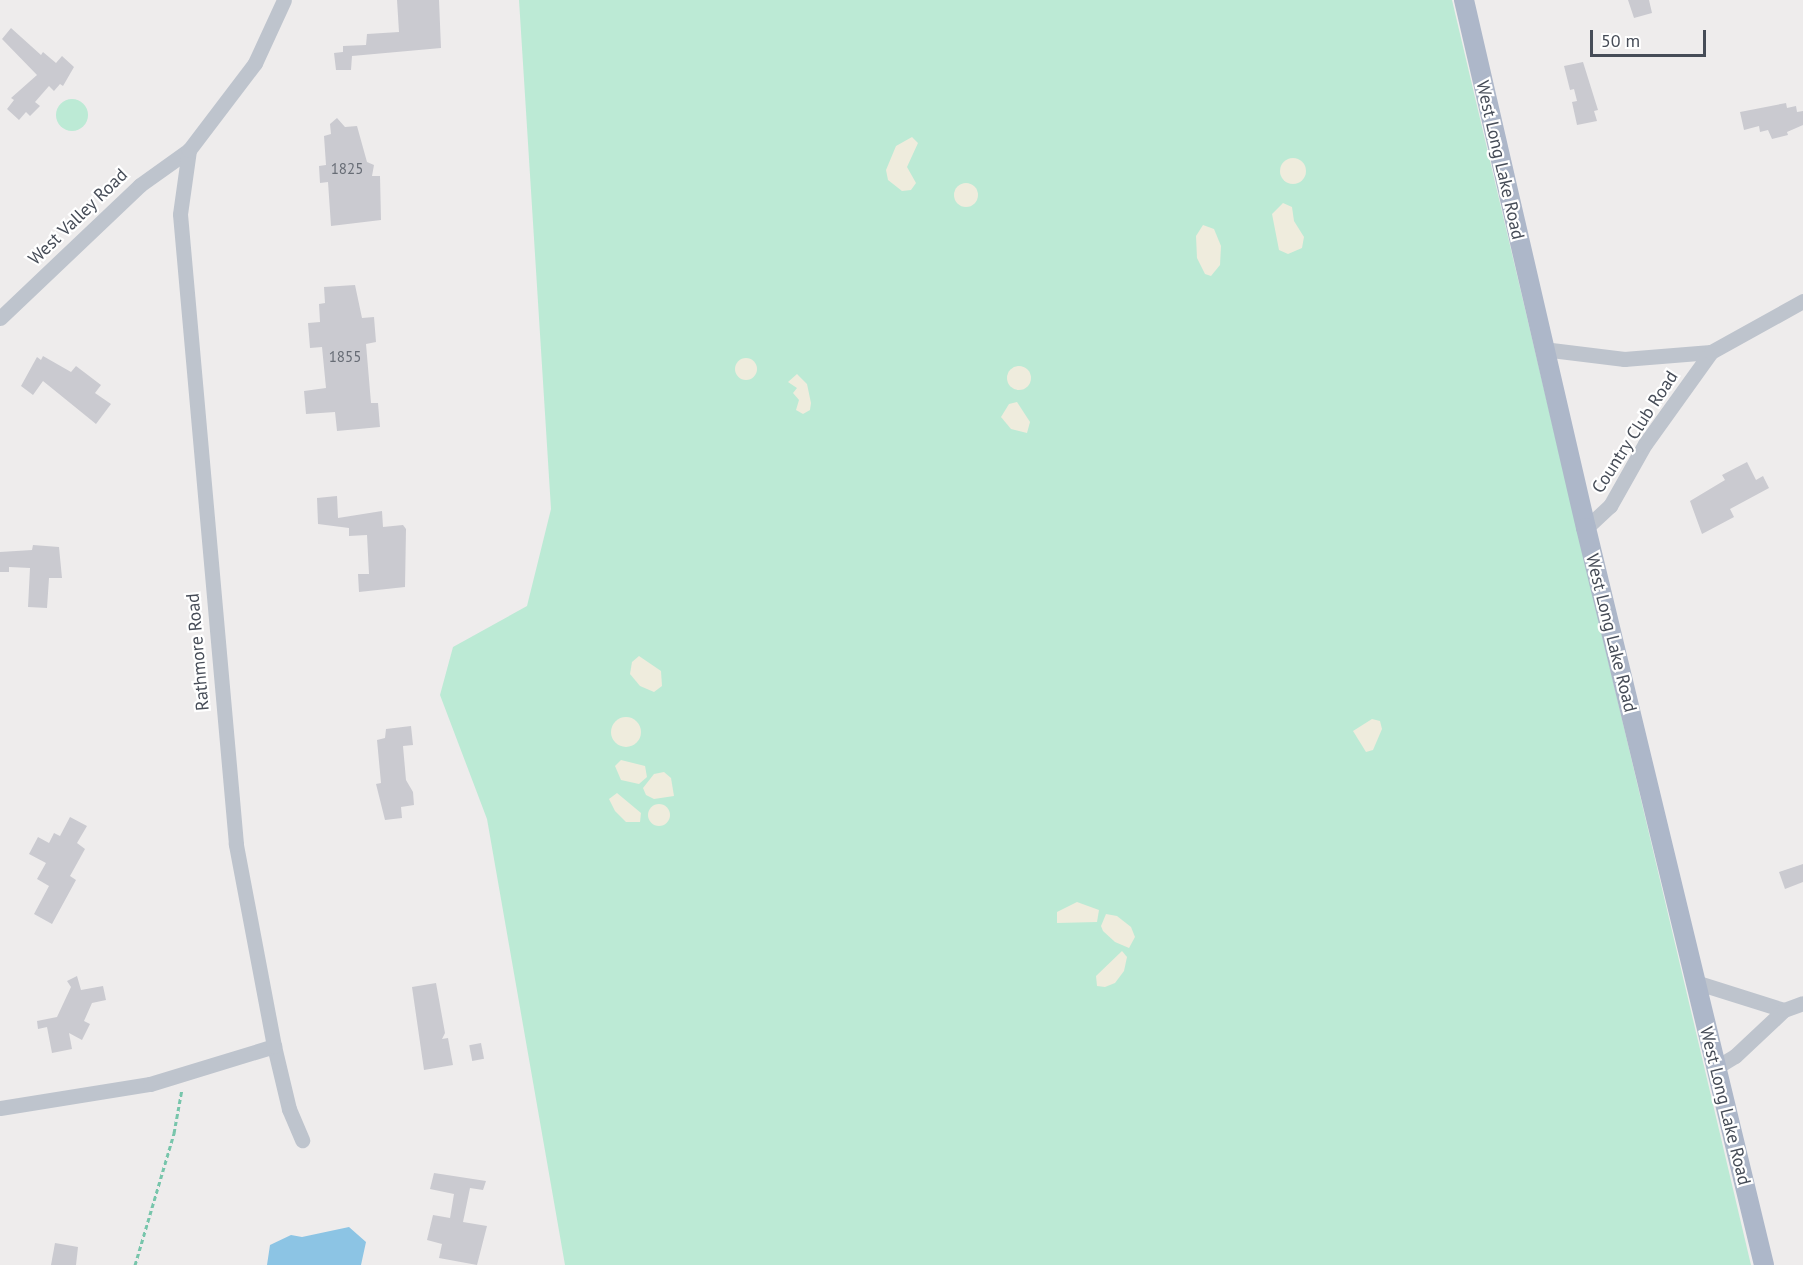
<!DOCTYPE html>
<html>
<head>
<meta charset="utf-8">
<style>
	body { margin:0 }
	#map { position:relative; width:1803px; height:1265px; overflow:hidden; background:#eeecec; font-family:"PT Sans",sans-serif }
	div>[style] { position:absolute }
	.green>* { inset:0; background:#bcead5 }
	.round { border-radius:50% }
	.sand>* { inset:0; background:#efecdd }
	.water>* { inset:0; background:#8cc4e4 }
	.building>* { inset:0; background:#cacad0; transform-origin:0 0 }
	.path>* { height:3px; margin-top:-1.5px; transform-origin:0; background:repeating-linear-gradient(90deg,#77c5ab 0 4.5px,transparent 0 7.5px) }
	.minor>* { height:15px; margin:-7.5px; padding:0 7.5px; transform-origin:7.5px; border-radius:7.5px; background:#bec4cd }
	.major>* { height:20px; margin:-10px; padding:0 10px; transform-origin:10px; border-radius:10px; background:#adb7c9 }
	span { translate:-50% -50%; white-space:nowrap; text-align:center; line-height:1.15; -webkit-text-stroke:4.5px #fff; paint-order:stroke }
	.number-label { font-size:15px; color:#676c75 }
	.number-label span { -webkit-text-stroke-width:0 }
	.street-label { font-size:18px; color:#464c57 }
	.scale { position:absolute; left:1590px; top:30px; width:116px; height:27px; box-sizing:border-box; border:3px solid #464c57; border-top:0; padding-left:8px; font-size:18px; line-height:21px; white-space:nowrap; color:#464c57; -webkit-text-stroke:4px #fff; paint-order:stroke }
</style>
</head>
<body>
<div id="map">
	<div class="green">
		<div style="clip-path:polygon(519px 0,1452px 0,1751px 1265px,565px 1265px,487px 819px,440px 695px,453px 647px,527px 606px,551px 509px)"></div>
		<div class="round" style="left:56px;top:99px;width:32px;height:32px"></div>
	</div>
	<div class="sand">
		<div style="clip-path:polygon(912px 137px,918px 143px,907px 167px,916px 183px,911px 190px,902px 191px,888px 180px,886px 170px,896px 146px)"></div>
		<div class="round" style="left:1280px;top:158px;width:26px;height:26px"></div>
		<div class="round" style="left:954px;top:183px;width:24px;height:24px"></div>
		<div style="clip-path:polygon(1283px 203px,1292px 207px,1294px 221px,1304px 237px,1302px 248px,1288px 254px,1279px 250px,1272px 214px)"></div>
		<div style="clip-path:polygon(1203px 225px,1214px 229px,1221px 246px,1220px 265px,1211px 276px,1205px 274px,1197px 258px,1196px 236px)"></div>
		<div class="round" style="left:735px;top:358px;width:22px;height:22px"></div>
		<div class="round" style="left:1007px;top:366px;width:24px;height:24px"></div>
		<div style="clip-path:polygon(797px 374px,807px 384px,811px 403px,810px 410px,803px 414px,796px 410px,799px 400px,793px 393px,797px 388px,788px 382px)"></div>
		<div style="clip-path:polygon(1017px 402px,1030px 422px,1027px 433px,1011px 429px,1001px 417px,1009px 404px)"></div>
		<div style="clip-path:polygon(639px 656px,661px 671px,662px 686px,654px 692px,640px 686px,630px 674px,632px 662px)"></div>
		<div class="round" style="left:611px;top:717px;width:30px;height:30px"></div>
		<div style="clip-path:polygon(1372px 719px,1380px 721px,1382px 729px,1373px 750px,1366px 752px,1353px 731px)"></div>
		<div style="clip-path:polygon(621px 760px,645px 766px,647px 777px,639px 784px,621px 780px,615px 766px)"></div>
		<div style="clip-path:polygon(664px 772px,671px 778px,674px 796px,654px 799px,646px 795px,643px 788px,654px 774px)"></div>
		<div style="clip-path:polygon(617px 793px,641px 813px,640px 822px,626px 822px,615px 811px,609px 799px)"></div>
		<div class="round" style="left:648px;top:804px;width:22px;height:22px"></div>
		<div style="clip-path:polygon(1077px 902px,1099px 910px,1097px 922px,1057px 923px,1057px 912px)"></div>
		<div style="clip-path:polygon(1106px 914px,1117px 916px,1131px 927px,1135px 937px,1129px 948px,1115px 942px,1103px 931px,1101px 926px)"></div>
		<div style="clip-path:polygon(1122px 951px,1127px 957px,1124px 971px,1115px 983px,1105px 987px,1097px 986px,1096px 976px)"></div>
	</div>
	<div class="water">
		<div style="clip-path:polygon(349px 1227px,366px 1242px,361px 1265px,267px 1265px,270px 1245px,291px 1235px,302px 1237px)"></div>
	</div>
	<div class="building">
		<div style="clip-path:polygon(397px 0,439px 0,441px 48px,352px 56px,351px 70px,336px 70px,334px 53px,343px 52px,343px 46px,366px 45px,367px 34px,399px 32px)"></div>
		<div style="clip-path:polygon(1628px 0,1649px 0,1652px 13px,1634px 18px)"></div>
		<div style="clip-path:polygon(11px 28px,41px 55px,43px 52px,56px 63px,62px 56px,74px 67px,63px 86px,60px 84px,54px 91px,49px 86px,35px 102px,40px 106px,30px 116px,26px 112px,19px 120px,7px 109px,14px 100px,11px 98px,37px 75px,2px 39px)"></div>
		<div style="clip-path:polygon(1583px 62px,1598px 110px,1594px 111px,1597px 121px,1577px 125px,1572px 102px,1577px 101px,1574px 89px,1570px 90px,1564px 66px)"></div>
		<div style="clip-path:polygon(1786px 103px,1787px 108px,1796px 106px,1797px 112px,1803px 111px,1803px 125px,1787px 132px,1788px 135px,1772px 139px,1768px 130px,1760px 132px,1759px 126px,1744px 130px,1740px 112px)"></div>
		<div style="clip-path:polygon(337px 118px,345px 127px,357px 126px,367px 162px,374px 165px,372px 176px,380px 176px,381px 220px,331px 226px,328px 182px,320px 183px,319px 166px,326px 165px,324px 136px,331px 134px,330px 124px)"></div>
		<div style="clip-path:polygon(355px 285px,362px 318px,374px 317px,376px 342px,366px 344px,371px 403px,378px 403px,380px 427px,337px 431px,335px 412px,306px 414px,304px 391px,326px 388px,322px 347px,310px 348px,308px 323px,320px 322px,319px 304px,325px 303px,324px 287px)"></div>
		<div style="clip-path:polygon(43px 356px,71px 372px,76px 366px,101px 385px,95px 393px,111px 404px,96px 424px,43px 381px,33px 395px,21px 386px,37px 357px,41px 360px)"></div>
		<div style="clip-path:polygon(1747px 462px,1756px 480px,1763px 476px,1769px 488px,1730px 509px,1734px 517px,1702px 534px,1690px 501px,1725px 480px,1722px 475px)"></div>
		<div style="clip-path:polygon(337px 496px,338px 518px,382px 511px,383px 527px,403px 525px,406px 529px,405px 587px,359px 592px,358px 574px,369px 574px,367px 535px,349px 536px,349px 528px,318px 524px,317px 498px)"></div>
		<div style="clip-path:polygon(33px 545px,59px 547px,62px 578px,49px 578px,47px 608px,28px 607px,30px 568px,9px 567px,9px 572px,0 572px,0 552px,32px 550px)"></div>
		<div style="clip-path:polygon(411px 726px,413px 745px,403px 746px,406px 780px,413px 792px,414px 805px,401px 807px,402px 818px,385px 820px,376px 784px,381px 783px,377px 740px,385px 738px,386px 729px)"></div>
		<div style="clip-path:polygon(70px 817px,87px 826px,77px 843px,85px 849px,70px 876px,76px 880px,52px 924px,34px 914px,49px 886px,37px 879px,46px 863px,29px 854px,38px 837px,49px 843px,54px 833px,60px 836px)"></div>
		<div style="clip-path:polygon(1803px 864px,1803px 882px,1785px 889px,1779px 872px)"></div>
		<div style="clip-path:polygon(77px 976px,81px 990px,103px 986px,106px 1000px,92px 1003px,84px 1021px,90px 1024px,82px 1040px,69px 1033px,72px 1049px,52px 1053px,47px 1027px,38px 1029px,37px 1021px,57px 1017px,71px 987px,67px 981px)"></div>
		<div style="clip-path:polygon(436px 983px,445px 1033px,442px 1039px,448px 1038px,453px 1065px,424px 1070px,412px 987px)"></div>
		<div style="left:481px;top:1043px;width:16px;height:12px;rotate:79deg"></div>
		<div style="clip-path:polygon(434px 1173px,486px 1181px,483px 1190px,470px 1188px,463px 1222px,487px 1226px,477px 1265px,439px 1258px,442px 1244px,427px 1240px,433px 1215px,450px 1218px,454px 1194px,430px 1189px)"></div>
		<div style="clip-path:polygon(55px 1243px,78px 1247px,76px 1265px,51px 1265px)"></div>
	</div>
	<div class="path">
		<div style="left:135px;top:1265px;width:138px;rotate:-73.5deg"></div>
		<div style="left:174px;top:1133px;width:45px;rotate:-79.7deg"></div>
	</div>
	<div class="minor">
		<div style="left:0;top:318px;width:193px;rotate:-43.5deg"></div>
		<div style="left:140px;top:185px;width:60px;rotate:-35.5deg"></div>
		<div style="left:1543px;top:349px;width:82px;rotate:7deg"></div>
		<div style="left:1624px;top:359px;width:87px;rotate:-4.6deg"></div>
		<div style="left:1586px;top:528px;width:33px;rotate:-43deg"></div>
		<div style="left:1610px;top:506px;width:71px;rotate:-60.6deg"></div>
		<div style="left:1645px;top:444px;width:113px;rotate:-54.3deg"></div>
		<div style="left:1711px;top:352px;width:105px;rotate:-29deg"></div>
		<div style="left:1695px;top:982px;width:93px;rotate:17.5deg"></div>
		<div style="left:274px;top:1046px;width:65px;rotate:76.6deg"></div>
		<div style="left:289px;top:1109px;width:34px;rotate:67deg"></div>
		<div style="left:1715px;top:1068px;width:23px;rotate:-31deg"></div>
		<div style="left:1735px;top:1056px;width:67px;rotate:-43.2deg"></div>
		<div style="left:1784px;top:1010px;width:20px;rotate:-20deg"></div>
		<div style="left:0;top:1108px;width:152px;rotate:-9.1deg"></div>
		<div style="left:150px;top:1084px;width:130px;rotate:-17deg"></div>
		<div style="left:274px;top:1046px;width:206px;rotate:-100.7deg"></div>
		<div style="left:236px;top:844px;width:632px;rotate:-95.08deg"></div>
		<div style="left:180px;top:214px;width:65px;rotate:-82deg"></div>
		<div style="left:189px;top:150px;width:109px;rotate:-52.8deg"></div>
		<div style="left:255px;top:63px;width:69px;rotate:-65.3deg"></div>
	</div>
	<div class="major">
		<div style="left:1464px;top:0;width:542px;rotate:76.99deg"></div>
		<div style="left:1586px;top:528px;width:758px;rotate:76.42deg"></div>
	</div>
	<div class="number-label">
		<span style="left:347px;top:169px">1825</span>
		<span style="left:345px;top:357px">1855</span>
	</div>
	<div class="street-label">
		<span style="left:1500px;top:160px;rotate:77deg">West Long Lake Road</span>
		<span style="left:78px;top:217px;rotate:-44deg">West Valley Road</span>
		<span style="left:1635px;top:432px;rotate:-57deg">Country Club Road</span>
		<span style="left:1611px;top:633px;rotate:76deg">West Long Lake Road</span>
		<span style="left:198px;top:652px;rotate:-95deg">Rathmore Road</span>
		<span style="left:1725px;top:1106px;rotate:76deg">West Long Lake Road</span>
	</div>
	<div class="scale">50 m</div>
</div>
</body>
</html>
